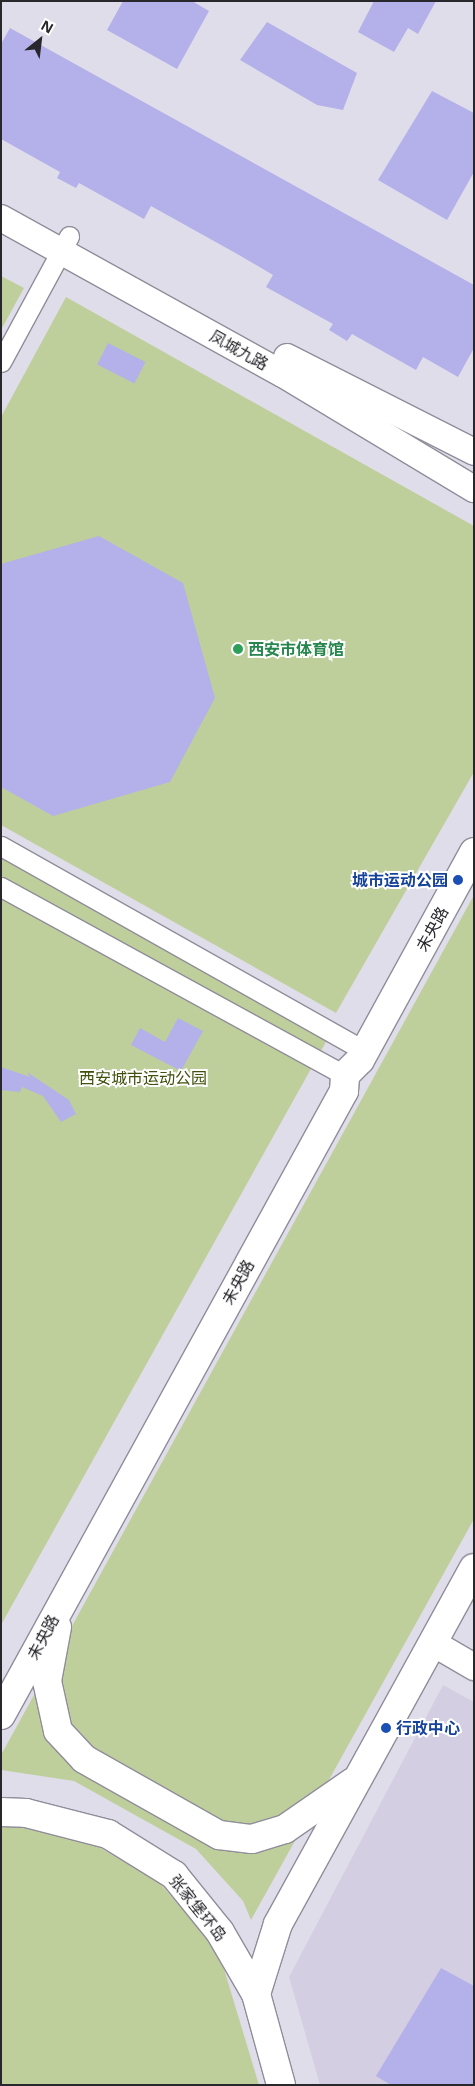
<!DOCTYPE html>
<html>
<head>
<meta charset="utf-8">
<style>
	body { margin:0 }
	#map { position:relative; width:475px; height:2086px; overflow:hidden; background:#e0ddea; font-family:"Open Sans","Noto Sans SC",sans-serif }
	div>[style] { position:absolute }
	.built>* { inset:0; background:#d3cee1 }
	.green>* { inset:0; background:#bfcf9c }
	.building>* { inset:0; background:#b4b0ea; transform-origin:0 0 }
	.roads { filter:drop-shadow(1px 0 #908d9a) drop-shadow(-1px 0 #908d9a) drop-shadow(0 1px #908d9a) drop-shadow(0 -1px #908d9a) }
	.street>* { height:19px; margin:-9.5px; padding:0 9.5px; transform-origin:9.5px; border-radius:9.5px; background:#fff }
	.secondary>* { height:26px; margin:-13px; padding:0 13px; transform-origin:13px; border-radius:13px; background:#fff }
	.primary>* { height:28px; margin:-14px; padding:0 14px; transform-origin:14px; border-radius:14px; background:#fff }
	.dots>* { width:14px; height:14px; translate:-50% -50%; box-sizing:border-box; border:2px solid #fff; border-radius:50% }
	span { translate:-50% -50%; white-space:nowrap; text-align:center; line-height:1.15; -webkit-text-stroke:4px #fff; paint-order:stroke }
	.street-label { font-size:16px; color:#28272c }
	.leisure-label { font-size:16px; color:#27864d; font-weight:700 }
	.left { translate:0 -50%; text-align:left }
	.transit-label { font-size:16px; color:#164399; font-weight:700 }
	.right { translate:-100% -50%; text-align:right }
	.park-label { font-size:16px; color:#41500d }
	.frame { position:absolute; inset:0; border:2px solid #28272c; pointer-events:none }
	.north { position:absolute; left:15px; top:15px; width:50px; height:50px; -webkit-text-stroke:4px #fff; paint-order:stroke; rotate:29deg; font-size:14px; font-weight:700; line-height:20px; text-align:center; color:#28272c }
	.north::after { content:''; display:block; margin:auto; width:18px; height:22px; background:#28272c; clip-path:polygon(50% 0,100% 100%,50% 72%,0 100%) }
</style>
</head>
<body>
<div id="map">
	<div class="built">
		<div style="clip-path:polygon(443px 1685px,474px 1702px,474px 2085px,320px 2085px,289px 1977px)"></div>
	</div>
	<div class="green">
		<div style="clip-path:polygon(1px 276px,24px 288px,1px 330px)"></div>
		<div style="clip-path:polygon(66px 297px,474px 526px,474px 772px,336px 1013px,1px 825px,1px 417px)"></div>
		<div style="clip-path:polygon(1px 838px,336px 1024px,1px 1625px)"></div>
		<div style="clip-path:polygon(474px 895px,474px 1519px,251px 1920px,243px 1901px,196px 1849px,74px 1781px,1px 1770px,1px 1755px)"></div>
		<div style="clip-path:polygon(1px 1823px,81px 1837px,158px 1881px,208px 1939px,224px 1969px,259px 2085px,1px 2085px)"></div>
	</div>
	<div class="building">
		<div style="clip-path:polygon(123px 1px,192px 1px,209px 11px,177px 69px,107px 30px)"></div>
		<div style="clip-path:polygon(374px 1px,436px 1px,418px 34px,408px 28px,394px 52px,358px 32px)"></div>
		<div style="clip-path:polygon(267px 22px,357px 73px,343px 110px,317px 105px,240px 60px)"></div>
		<div style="clip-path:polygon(10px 28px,474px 285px,474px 348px,458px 377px,423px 357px,416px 370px,352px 334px,347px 341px,329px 330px,333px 324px,266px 287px,273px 275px,239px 255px,151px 206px,144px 219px,79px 183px,76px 188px,57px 178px,60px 172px,1px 139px,1px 44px)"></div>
		<div style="clip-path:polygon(432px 91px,474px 113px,474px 172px,447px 220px,378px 180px)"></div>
		<div style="left:108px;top:343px;width:42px;height:24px;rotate:27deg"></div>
		<div style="clip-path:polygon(99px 536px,183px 583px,215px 698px,170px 782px,53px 816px,1px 787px,1px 564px)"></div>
		<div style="clip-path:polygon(178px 1018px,203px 1031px,181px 1071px,131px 1045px,140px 1028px,165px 1042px)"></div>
		<div style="clip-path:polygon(1px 1067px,30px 1077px,27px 1072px,69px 1100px,76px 1114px,61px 1122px,43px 1096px,22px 1087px,20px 1092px,1px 1090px)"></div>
		<div style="clip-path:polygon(441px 1968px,474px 1986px,474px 2085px,391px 2085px,376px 2076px)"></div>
	</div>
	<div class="roads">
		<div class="street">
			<div style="left:1px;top:362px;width:143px;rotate:-61.6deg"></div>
			<div style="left:1px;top:846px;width:418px;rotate:29.4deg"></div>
			<div style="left:1px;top:887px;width:392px;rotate:28.7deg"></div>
		</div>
		<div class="secondary">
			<div style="left:1px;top:218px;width:322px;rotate:29deg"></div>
			<div style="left:283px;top:374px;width:223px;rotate:31.1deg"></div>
			<div style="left:287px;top:357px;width:210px;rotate:26.9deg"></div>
			<div style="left:433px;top:1643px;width:48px;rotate:30.3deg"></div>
		</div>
		<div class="primary">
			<div style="left:57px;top:1627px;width:55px;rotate:100.5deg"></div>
			<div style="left:47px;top:1681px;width:51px;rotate:77.6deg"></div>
			<div style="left:58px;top:1731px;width:38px;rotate:47deg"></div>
			<div style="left:84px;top:1759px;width:155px;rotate:29.4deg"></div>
			<div style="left:219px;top:1835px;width:33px;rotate:7deg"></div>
			<div style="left:252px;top:1839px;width:34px;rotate:-17deg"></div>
			<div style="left:285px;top:1829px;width:83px;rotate:-34.7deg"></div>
			<div style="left:1px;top:1715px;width:712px;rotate:-61.2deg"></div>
			<div style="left:344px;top:1091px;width:16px;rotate:-86deg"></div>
			<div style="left:345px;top:1075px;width:21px;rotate:-45deg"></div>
			<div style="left:360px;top:1060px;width:237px;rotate:-61.3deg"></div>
			<div style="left:1px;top:1812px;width:25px;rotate:2deg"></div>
			<div style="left:26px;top:1813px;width:85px;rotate:14.4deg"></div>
			<div style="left:108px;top:1834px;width:78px;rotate:31.8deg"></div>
			<div style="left:174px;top:1875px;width:73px;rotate:51.1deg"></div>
			<div style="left:220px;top:1932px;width:72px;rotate:59.9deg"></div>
			<div style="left:256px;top:1994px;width:94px;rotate:74.6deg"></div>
			<div style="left:256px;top:1994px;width:73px;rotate:-72.6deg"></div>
			<div style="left:278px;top:1924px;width:406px;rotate:-61.2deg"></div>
		</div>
	</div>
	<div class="dots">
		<div style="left:238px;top:649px;background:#2e9e5b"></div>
		<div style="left:458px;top:880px;background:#1a4fb4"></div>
		<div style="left:386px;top:1728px;background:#1a4fb4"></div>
	</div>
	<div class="street-label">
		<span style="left:239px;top:350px;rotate:29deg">凤城九路</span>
		<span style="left:432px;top:929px;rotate:-61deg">未央路</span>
		<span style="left:238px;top:1282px;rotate:-61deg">未央路</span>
		<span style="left:43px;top:1637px;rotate:-62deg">未央路</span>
		<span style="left:198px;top:1908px;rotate:51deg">张家堡环岛</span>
	</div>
	<div class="leisure-label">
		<span class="left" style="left:248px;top:649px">西安市体育馆</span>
	</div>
	<div class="transit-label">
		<span class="right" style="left:448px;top:880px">城市运动公园</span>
		<span class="left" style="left:396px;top:1728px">行政中心</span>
	</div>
	<div class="park-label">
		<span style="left:143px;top:1078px">西安城市运动公园</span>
	</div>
	<div class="frame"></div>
	<div class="north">N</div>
</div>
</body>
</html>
